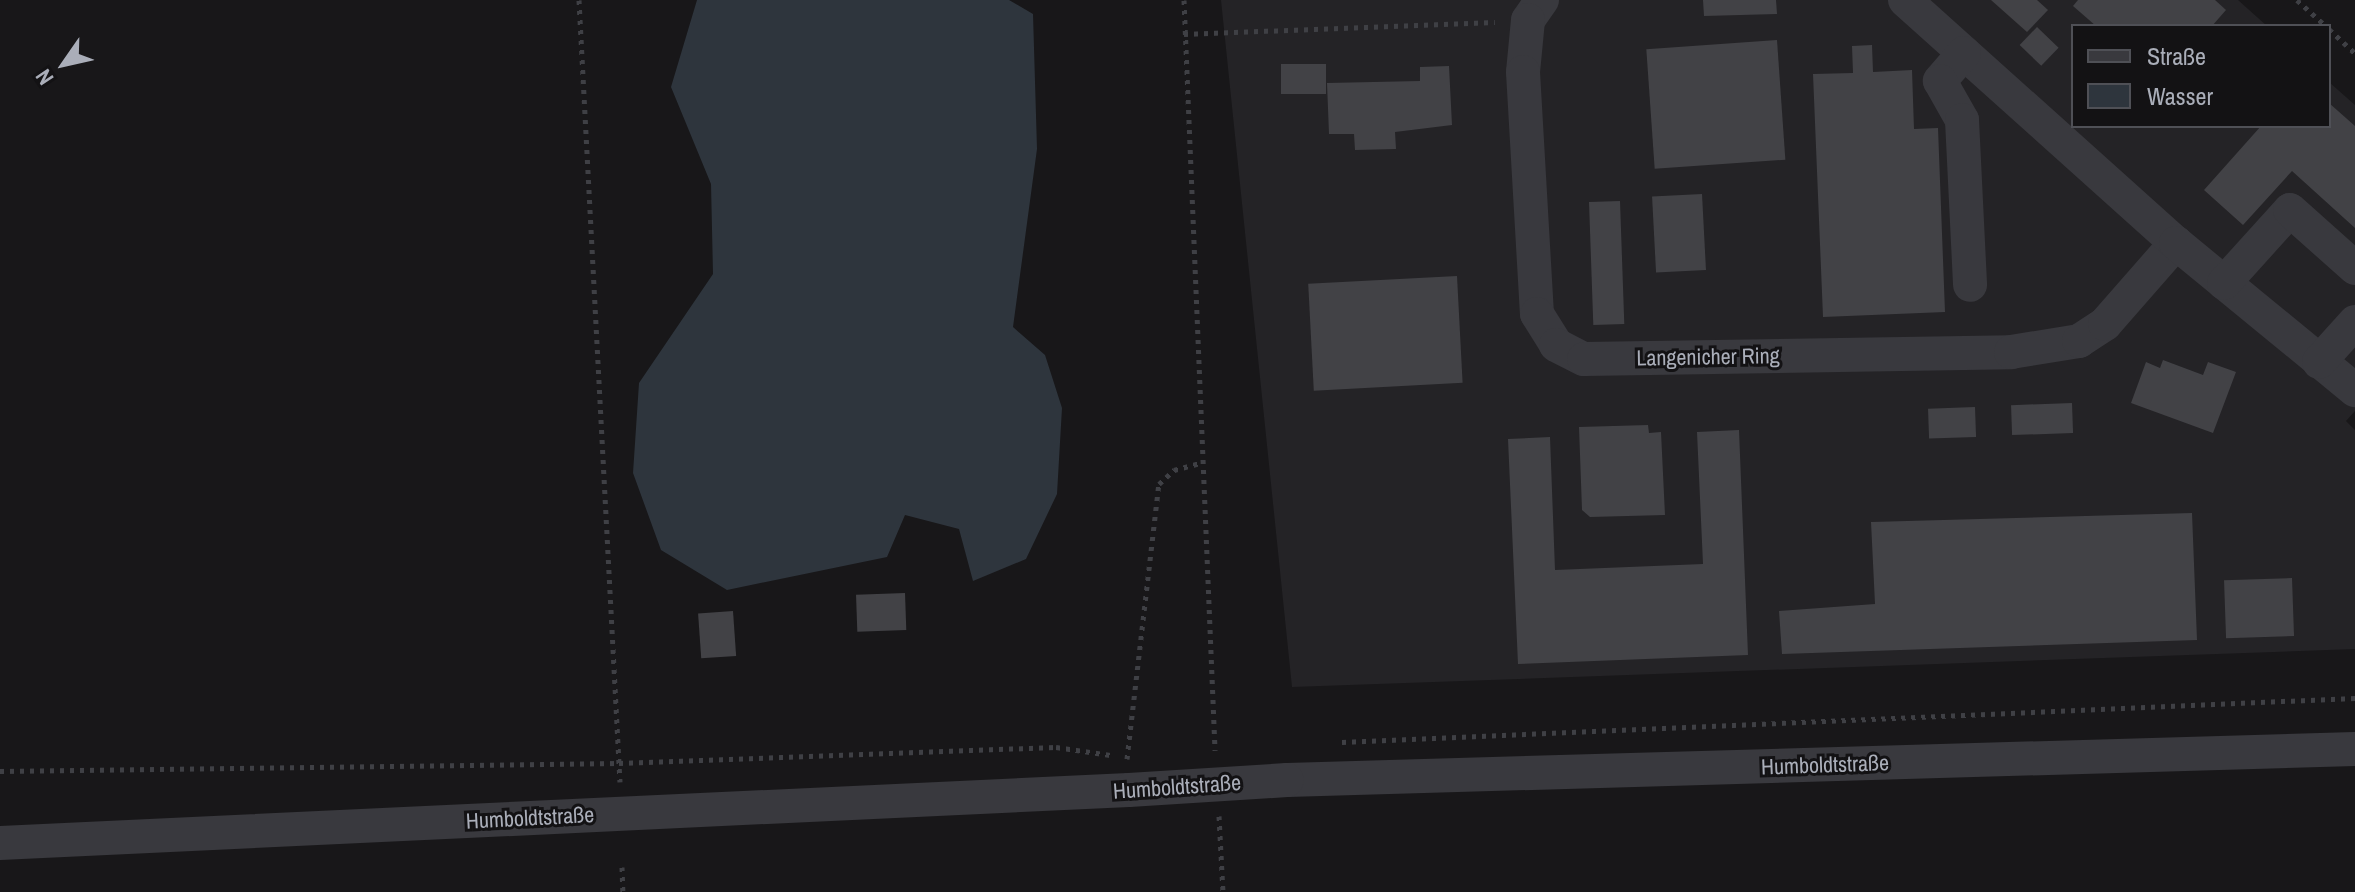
<!DOCTYPE html>
<html>
<head>
<meta charset="utf-8">
<style>
	body { margin:0 }
	#map { position:relative; width:2355px; height:892px; overflow:hidden; background:#181719; font-family:"Archivo Narrow",sans-serif }
	div>[style] { position:absolute }
	.built>* { inset:0; background:#242326 }
	.water>* { inset:0; background:#2e353d }
	.building>* { inset:0; background:#424246; transform-origin:0 0 }
	.path>* { height:5px; margin-top:-2.5px; transform-origin:0; background:repeating-linear-gradient(90deg,#3f4045 0 4px,transparent 0 10px) }
	.minor>* { height:34px; margin:-17px; padding:0 17px; transform-origin:17px; border-radius:17px; background:#39393e }
	.minor-bridge>* { height:34px; margin:-17px; padding:0 17px; transform-origin:17px; border-radius:17px; background:#39393e }
	span { translate:-50% -50%; white-space:nowrap; text-align:center; line-height:1.15; -webkit-text-stroke:6px #131214; paint-order:stroke }
	.street-label { font-size:22px; color:#aaaeb9 }
	.legend { position:absolute; left:2071px; top:24px; width:260px; height:104px; box-sizing:border-box; background:#131214; border:2px solid #4f5056; margin:0; padding:10px 14px; list-style:none; font-size:24px; color:#aaaeb9 }
	.legend li { display:flex; align-items:center; gap:16px; height:40px }
	.legend b { width:40px; border:2px solid #4f5056 }
	.north { position:absolute; left:24px; top:24px; width:80px; height:80px; -webkit-text-stroke:6px #131214; paint-order:stroke; rotate:236deg; font-size:22px; font-weight:700; line-height:32px; text-align:center; color:#aaaeb9 }
	.north::after { content:''; display:block; margin:auto; width:28px; height:36px; background:#aaaeb9; clip-path:polygon(50% 0,100% 100%,50% 72%,0 100%) }
</style>
</head>
<body>
<div id="map">
	<div class="built">
		<div style="clip-path:polygon(1221px 0,2238px 0,2267px 26px,2073px 26px,2073px 126px,2329px 126px,2329px 82px,2355px 105px,2355px 411px,2346px 421px,2355px 430px,2355px 649px,1292px 687px)"></div>
	</div>
	<div class="water">
		<div style="clip-path:polygon(697px 0,1009px 0,1033px 14px,1037px 149px,1013px 327px,1045px 355px,1062px 408px,1057px 494px,1026px 559px,973px 581px,959px 529px,905px 515px,887px 557px,727px 590px,661px 550px,633px 473px,639px 383px,713px 274px,711px 184px,671px 87px)"></div>
	</div>
	<div class="building">
		<div style="clip-path:polygon(1703px 0,1776px 0,1777px 14px,1704px 16px)"></div>
		<div style="clip-path:polygon(1991px 0,2037px 0,2048px 10px,2027px 32px)"></div>
		<div style="clip-path:polygon(2078px 0,2215px 0,2226px 10px,2212px 26px,2096px 26px,2073px 6px)"></div>
		<div style="left:2037px;top:27px;width:30px;height:25px;rotate:44deg"></div>
		<div style="left:1777px;top:40px;width:120px;height:131px;rotate:86deg"></div>
		<div style="clip-path:polygon(1872px 45px,1873px 72px,1912px 70px,1914px 129px,1938px 128px,1945px 312px,1823px 317px,1813px 74px,1853px 73px,1852px 46px)"></div>
		<div style="left:1326px;top:64px;width:30px;height:45px;rotate:90deg"></div>
		<div style="clip-path:polygon(1449px 66px,1452px 125px,1395px 132px,1396px 149px,1355px 150px,1354px 134px,1329px 134px,1327px 83px,1420px 81px,1420px 67px)"></div>
		<div style="clip-path:polygon(2329px 103px,2355px 126px,2355px 228px,2292px 171px,2243px 225px,2204px 190px,2261px 126px,2329px 126px)"></div>
		<div style="left:1702px;top:194px;width:76px;height:50px;rotate:87deg"></div>
		<div style="left:1620px;top:201px;width:123px;height:31px;rotate:88deg"></div>
		<div style="left:1457px;top:276px;width:107px;height:149px;rotate:87deg"></div>
		<div style="clip-path:polygon(2163px 360px,2203px 375px,2208px 362px,2236px 372px,2213px 433px,2131px 403px,2146px 362px,2160px 368px)"></div>
		<div style="left:2072px;top:403px;width:30px;height:61px;rotate:88deg"></div>
		<div style="left:1975px;top:407px;width:30px;height:47px;rotate:88deg"></div>
		<div style="clip-path:polygon(1648px 425px,1649px 433px,1661px 432px,1665px 515px,1590px 517px,1582px 510px,1579px 427px)"></div>
		<div style="clip-path:polygon(1739px 430px,1748px 655px,1518px 664px,1508px 439px,1550px 437px,1555px 570px,1703px 564px,1697px 432px)"></div>
		<div style="clip-path:polygon(2192px 513px,2197px 640px,1782px 654px,1779px 611px,1875px 604px,1871px 522px)"></div>
		<div style="left:2292px;top:578px;width:58px;height:68px;rotate:88deg"></div>
		<div style="left:905px;top:593px;width:37px;height:49px;rotate:88deg"></div>
		<div style="left:733px;top:611px;width:45px;height:35px;rotate:86deg"></div>
	</div>
	<div class="path">
		<div style="left:579px;top:0;width:783px;rotate:87deg"></div>
		<div style="left:1184px;top:0;width:751px;rotate:87.63deg"></div>
		<div style="left:2297px;top:0;width:39px;rotate:42deg"></div>
		<div style="left:2329px;top:29px;width:35px;rotate:43deg"></div>
		<div style="left:1184px;top:34px;width:311px;rotate:-2.2deg"></div>
		<div style="left:1342px;top:742px;width:1014px;rotate:-2.49deg"></div>
		<div style="left:1127px;top:759px;width:277px;rotate:-83.4deg"></div>
		<div style="left:1159px;top:484px;width:21px;rotate:-43deg"></div>
		<div style="left:1174px;top:470px;width:28px;rotate:-15deg"></div>
		<div style="left:0;top:771px;width:619px;rotate:-0.74deg"></div>
		<div style="left:619px;top:763px;width:437px;rotate:-2.1deg"></div>
		<div style="left:1056px;top:747px;width:55px;rotate:8.4deg"></div>
		<div style="left:1219px;top:816px;width:76px;rotate:87deg"></div>
		<div style="left:622px;top:867px;width:25px;rotate:88deg"></div>
	</div>
	<div class="minor">
		<div style="left:1542px;top:0;width:24px;rotate:125deg"></div>
		<div style="left:1528px;top:20px;width:52px;rotate:95.5deg"></div>
		<div style="left:1523px;top:72px;width:242px;rotate:86.7deg"></div>
		<div style="left:1537px;top:314px;width:36px;rotate:58deg"></div>
		<div style="left:1556px;top:345px;width:31px;rotate:27deg"></div>
		<div style="left:1584px;top:359px;width:427px;rotate:-0.9deg"></div>
		<div style="left:2011px;top:352px;width:69px;rotate:-9.2deg"></div>
		<div style="left:2079px;top:341px;width:31px;rotate:-33deg"></div>
		<div style="left:2105px;top:324px;width:108px;rotate:-48.8deg"></div>
		<div style="left:1905px;top:0;width:364px;rotate:41.9deg"></div>
		<div style="left:2176px;top:243px;width:232px;rotate:39.4deg"></div>
		<div style="left:1964px;top:53px;width:37px;rotate:131deg"></div>
		<div style="left:1940px;top:81px;width:45px;rotate:60.6deg"></div>
		<div style="left:1962px;top:120px;width:165px;rotate:87.2deg"></div>
		<div style="left:2224px;top:283px;width:98px;rotate:-47.9deg"></div>
		<div style="left:2290px;top:210px;width:87px;rotate:41.7deg"></div>
		<div style="left:2319px;top:362px;width:54px;rotate:-48deg"></div>
		<div style="left:1287px;top:780px;width:1068px;rotate:-1.66deg"></div>
		<div style="left:0;top:843px;width:1130px;rotate:-2.69deg"></div>
	</div>
	<div class="minor-bridge">
		<div style="left:1129px;top:790px;width:158px;rotate:-3.6deg"></div>
	</div>
	<div class="street-label">
		<span style="left:1708px;top:357px;rotate:-1deg">Langenicher Ring</span>
		<span style="left:1825px;top:765px;rotate:-2deg">Humboldtstraße</span>
		<span style="left:1177px;top:787px;rotate:-4deg">Humboldtstraße</span>
		<span style="left:530px;top:818px;rotate:-3deg">Humboldtstraße</span>
	</div>
	<ul class="legend">
	<li><b style="height:10px;background:#39393e"></b>Straße</li>
	<li><b style="height:22px;background:#2e353d"></b>Wasser</li>
	</ul>
	<div class="north">N</div>
</div>
</body>
</html>
